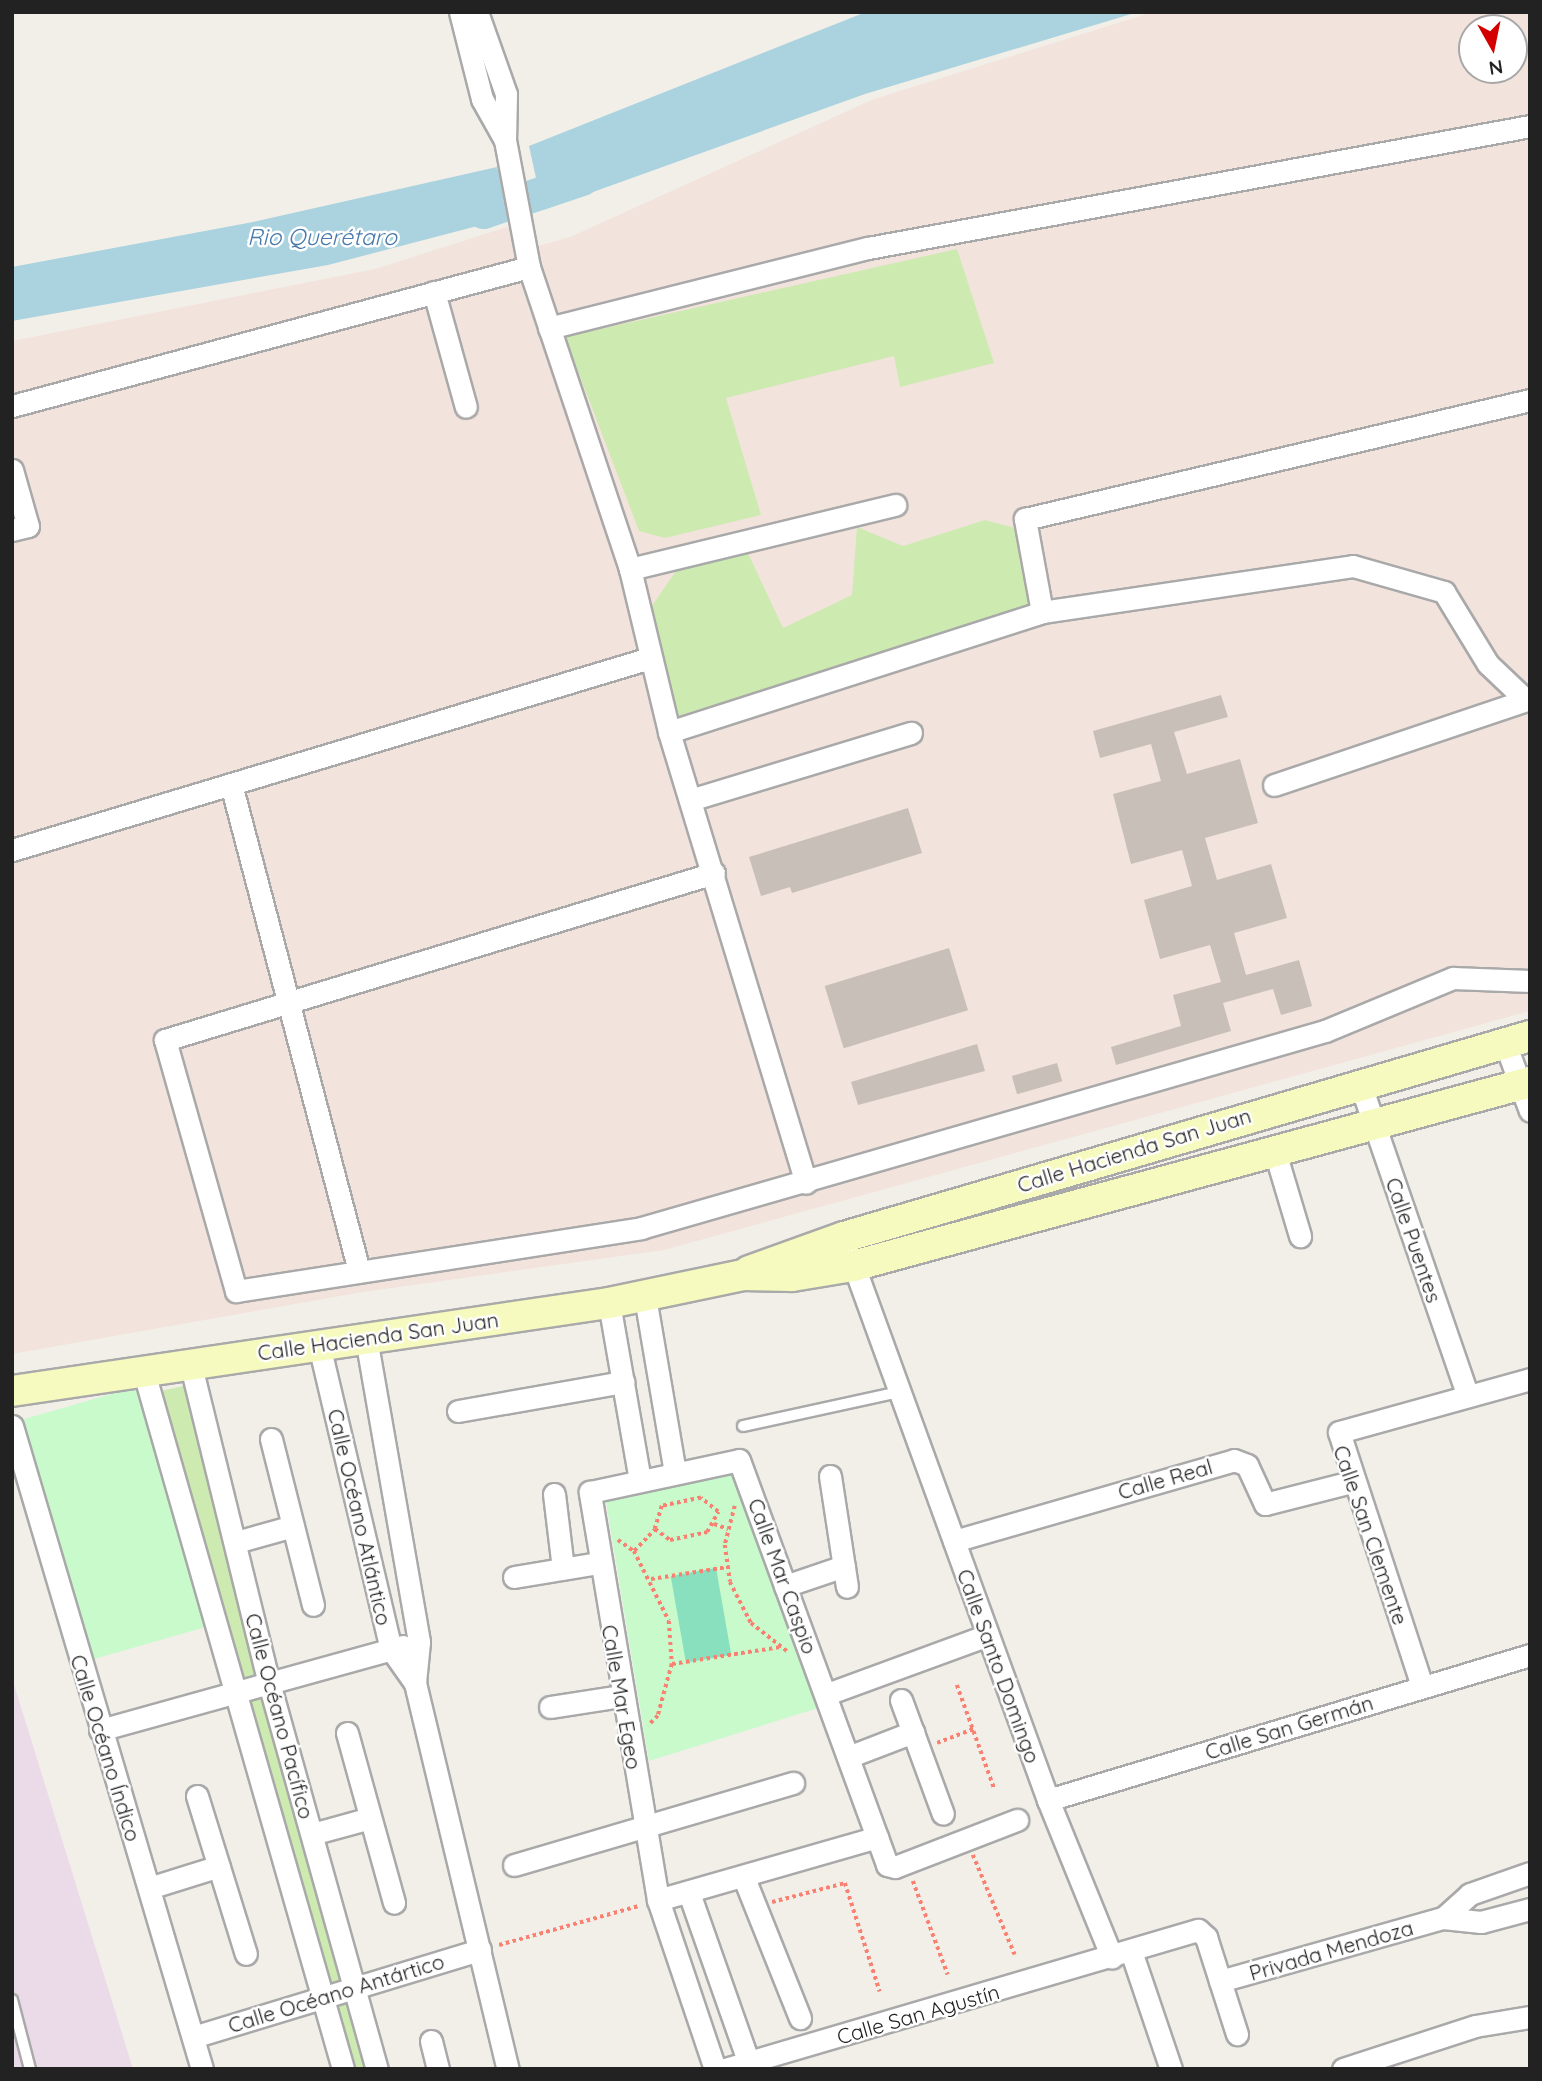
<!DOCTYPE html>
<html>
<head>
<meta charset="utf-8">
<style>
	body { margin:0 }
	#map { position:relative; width:1542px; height:2081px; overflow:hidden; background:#f2efe9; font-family:Quicksand,sans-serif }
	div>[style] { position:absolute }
	.industrial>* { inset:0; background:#ebdbe8 }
	.military>* { inset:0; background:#f3e3dd }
	.grass>* { inset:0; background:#cdebb0 }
	.park>* { inset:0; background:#c8facc; transform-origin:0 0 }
	.pitch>* { inset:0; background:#88e0be; transform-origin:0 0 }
	.water>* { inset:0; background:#aad3df }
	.river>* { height:33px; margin:-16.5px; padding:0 16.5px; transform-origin:16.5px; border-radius:16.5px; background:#aad3df }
	.building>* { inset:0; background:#c7bfb8; transform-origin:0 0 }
	.path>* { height:3.5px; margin-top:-1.75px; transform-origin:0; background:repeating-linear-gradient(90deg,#fa8072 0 3.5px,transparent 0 7px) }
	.roads { filter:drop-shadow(2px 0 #a9a9a9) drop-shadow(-2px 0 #a9a9a9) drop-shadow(0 2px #a9a9a9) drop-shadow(0 -2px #a9a9a9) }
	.lane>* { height:10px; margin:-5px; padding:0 5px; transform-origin:5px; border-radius:5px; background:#fff }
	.street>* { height:21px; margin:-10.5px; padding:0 10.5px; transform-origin:10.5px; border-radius:10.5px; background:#fff }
	.secondary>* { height:30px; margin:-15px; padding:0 15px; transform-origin:15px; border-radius:15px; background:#f7fabf }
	span { translate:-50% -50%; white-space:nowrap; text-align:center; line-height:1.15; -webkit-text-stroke:5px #fff; paint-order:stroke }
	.street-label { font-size:21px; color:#222 }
	.water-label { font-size:23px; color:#4a7aab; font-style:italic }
	.frame { position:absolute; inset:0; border:14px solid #222; pointer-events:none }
	.north { position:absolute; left:1458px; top:14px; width:70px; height:70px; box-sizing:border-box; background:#fff; border:2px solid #a7a7a7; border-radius:50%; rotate:171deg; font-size:19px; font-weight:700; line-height:28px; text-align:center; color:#222 }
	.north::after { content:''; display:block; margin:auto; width:24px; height:32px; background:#d40000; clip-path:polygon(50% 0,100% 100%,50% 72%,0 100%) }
</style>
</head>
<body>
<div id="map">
	<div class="industrial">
		<div style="clip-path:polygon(12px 1678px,133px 2069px,12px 2069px)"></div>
	</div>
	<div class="military">
		<div style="clip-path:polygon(evenodd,1153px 12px,1530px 12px,1530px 1011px,664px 1250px,363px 1292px,12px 1354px,12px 341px,375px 269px,513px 225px,520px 251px,570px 237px,874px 99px,1153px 12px,1472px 28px,1514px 28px,1514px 70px,1472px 70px,1472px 28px)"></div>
	</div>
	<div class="grass">
		<div style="clip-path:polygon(957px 249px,994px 363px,900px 387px,894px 356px,726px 398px,761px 515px,665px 538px,639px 531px,565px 337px)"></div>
		<div style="clip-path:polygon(985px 520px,1015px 528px,1029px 607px,679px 716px,649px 610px,676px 571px,747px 551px,783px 628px,852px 595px,857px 527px,903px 546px)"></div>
		<div style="clip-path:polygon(188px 1385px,371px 2069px,351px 2069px,156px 1392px)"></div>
	</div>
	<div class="park">
		<div style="left:136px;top:1387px;width:250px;height:118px;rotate:74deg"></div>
		<div style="clip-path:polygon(732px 1471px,818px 1708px,649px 1761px,605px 1496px)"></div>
	</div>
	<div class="pitch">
		<div style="left:716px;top:1568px;width:88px;height:46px;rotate:80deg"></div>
	</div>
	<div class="water">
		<div style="clip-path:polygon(866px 12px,1138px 12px,865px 94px,543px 210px,529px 146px)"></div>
		<div style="clip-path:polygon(497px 167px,512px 217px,328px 265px,12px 321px,12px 267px,253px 222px)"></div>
	</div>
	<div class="river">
		<div style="left:483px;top:212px;width:104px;rotate:-18.4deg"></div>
	</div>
	<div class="building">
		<div style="clip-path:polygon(1221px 695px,1228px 717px,1174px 732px,1187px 774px,1240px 759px,1258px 823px,1205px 838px,1217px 880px,1271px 864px,1287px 918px,1234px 933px,1246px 975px,1299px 960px,1312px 1006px,1281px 1015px,1273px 989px,1223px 1003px,1231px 1031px,1116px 1065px,1111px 1047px,1181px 1026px,1173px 995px,1221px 982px,1210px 945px,1160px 959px,1144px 900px,1192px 886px,1182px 850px,1131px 864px,1113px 794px,1161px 781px,1151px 744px,1100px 758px,1093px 731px)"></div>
		<div style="clip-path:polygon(908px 808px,922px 853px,792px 893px,790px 887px,761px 896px,749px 857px)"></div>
		<div style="left:949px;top:948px;width:65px;height:130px;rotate:73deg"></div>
		<div style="clip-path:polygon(977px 1044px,985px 1071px,858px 1105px,851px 1082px)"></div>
		<div style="left:1057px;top:1063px;width:19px;height:47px;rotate:74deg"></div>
	</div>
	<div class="path">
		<div style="left:735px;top:1506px;width:40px;rotate:104.4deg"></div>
		<div style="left:725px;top:1545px;width:37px;rotate:82deg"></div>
		<div style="left:730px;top:1582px;width:46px;rotate:62.9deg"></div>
		<div style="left:751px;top:1623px;width:46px;rotate:37.9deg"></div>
		<div style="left:714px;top:1524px;width:15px;rotate:20deg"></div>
		<div style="left:618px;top:1540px;width:19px;rotate:35deg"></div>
		<div style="left:634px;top:1551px;width:78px;rotate:63.4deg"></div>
		<div style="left:669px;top:1621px;width:43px;rotate:86deg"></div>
		<div style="left:672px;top:1664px;width:54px;rotate:105.1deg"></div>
		<div style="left:658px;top:1716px;width:14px;rotate:135deg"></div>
		<div style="left:634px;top:1551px;width:30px;rotate:-46deg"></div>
		<div style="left:655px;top:1529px;width:19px;rotate:36deg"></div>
		<div style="left:670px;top:1540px;width:38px;rotate:-12deg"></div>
		<div style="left:707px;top:1532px;width:23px;rotate:-61deg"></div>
		<div style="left:718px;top:1512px;width:22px;rotate:-141deg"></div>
		<div style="left:701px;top:1498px;width:40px;rotate:168deg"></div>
		<div style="left:662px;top:1506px;width:24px;rotate:107deg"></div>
		<div style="left:651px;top:1579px;width:78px;rotate:-8.9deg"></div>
		<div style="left:672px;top:1664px;width:109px;rotate:-8.9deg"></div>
		<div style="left:957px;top:1685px;width:109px;rotate:70.2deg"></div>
		<div style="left:937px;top:1743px;width:40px;rotate:-21deg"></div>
		<div style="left:973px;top:1855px;width:108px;rotate:67.2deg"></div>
		<div style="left:913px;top:1881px;width:100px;rotate:69.6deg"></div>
		<div style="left:772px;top:1902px;width:75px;rotate:-14.6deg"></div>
		<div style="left:845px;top:1883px;width:114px;rotate:72.2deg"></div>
		<div style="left:499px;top:1945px;width:145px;rotate:-15.6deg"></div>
	</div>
	<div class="roads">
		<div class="lane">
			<div style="left:743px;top:1426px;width:160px;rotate:-12.3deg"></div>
			<div style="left:12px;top:2000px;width:71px;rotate:75.4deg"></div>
		</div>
		<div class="street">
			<div style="left:460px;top:12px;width:90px;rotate:75.8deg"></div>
			<div style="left:482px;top:99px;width:47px;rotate:60.7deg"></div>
			<div style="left:477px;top:12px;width:87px;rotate:70.5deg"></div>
			<div style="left:506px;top:94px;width:46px;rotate:91.2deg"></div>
			<div style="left:505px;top:140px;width:129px;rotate:79.3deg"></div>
			<div style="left:529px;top:267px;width:318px;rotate:71.5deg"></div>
			<div style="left:630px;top:569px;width:168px;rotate:76.5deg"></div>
			<div style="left:669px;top:732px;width:471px;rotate:73.1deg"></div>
			<div style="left:434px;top:292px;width:119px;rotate:74.5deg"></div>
			<div style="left:549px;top:328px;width:329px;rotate:-14.1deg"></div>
			<div style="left:868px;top:248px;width:673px;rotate:-10.44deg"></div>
			<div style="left:12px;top:406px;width:535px;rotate:-15.05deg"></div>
			<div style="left:12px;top:470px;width:58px;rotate:74.1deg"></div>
			<div style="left:28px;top:526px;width:16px;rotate:166deg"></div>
			<div style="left:630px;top:569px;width:273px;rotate:-13.6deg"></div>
			<div style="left:1042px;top:612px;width:95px;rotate:-100.4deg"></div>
			<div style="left:1025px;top:519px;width:519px;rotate:-13.26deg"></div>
			<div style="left:669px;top:732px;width:392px;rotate:-17.8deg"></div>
			<div style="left:1042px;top:612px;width:314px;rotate:-8.4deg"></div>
			<div style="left:1353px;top:566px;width:95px;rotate:15.9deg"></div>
			<div style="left:1444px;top:592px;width:84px;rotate:58.6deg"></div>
			<div style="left:1488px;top:664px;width:52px;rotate:43.5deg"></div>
			<div style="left:231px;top:784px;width:504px;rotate:75.27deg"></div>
			<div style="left:1274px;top:785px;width:270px;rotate:-18.6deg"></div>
			<div style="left:690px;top:800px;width:231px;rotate:-16.9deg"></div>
			<div style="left:12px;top:850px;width:666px;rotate:-16.75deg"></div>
			<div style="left:714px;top:873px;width:574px;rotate:163.08deg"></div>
			<div style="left:165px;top:1040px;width:261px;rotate:74.2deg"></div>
			<div style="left:236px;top:1291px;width:410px;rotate:-8.8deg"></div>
			<div style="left:641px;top:1228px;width:712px;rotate:-16.07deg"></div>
			<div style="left:1325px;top:1031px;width:139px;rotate:-22.5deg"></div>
			<div style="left:1453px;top:978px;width:77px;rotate:2.2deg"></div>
			<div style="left:1505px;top:1043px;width:72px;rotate:69.8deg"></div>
			<div style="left:1360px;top:1083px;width:331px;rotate:71deg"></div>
			<div style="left:1275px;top:1152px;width:88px;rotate:73.4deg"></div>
			<div style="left:850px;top:1255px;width:580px;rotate:70.03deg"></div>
			<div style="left:1048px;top:1800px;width:170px;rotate:67.9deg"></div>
			<div style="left:645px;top:1297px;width:178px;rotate:80.3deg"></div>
			<div style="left:609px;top:1303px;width:180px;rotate:80.1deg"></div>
			<div style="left:366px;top:1338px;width:309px;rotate:80.1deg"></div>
			<div style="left:419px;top:1642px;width:41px;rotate:95.6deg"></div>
			<div style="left:415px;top:1683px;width:397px;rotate:76.5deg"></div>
			<div style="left:319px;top:1345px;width:312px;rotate:76.7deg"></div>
			<div style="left:391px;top:1649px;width:42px;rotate:54.8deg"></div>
			<div style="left:190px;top:1362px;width:331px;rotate:76.2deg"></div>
			<div style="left:269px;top:1683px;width:401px;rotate:74.4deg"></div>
			<div style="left:143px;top:1369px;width:728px;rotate:74.05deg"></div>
			<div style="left:458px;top:1411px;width:168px;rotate:-10deg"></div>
			<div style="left:12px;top:1426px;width:670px;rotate:73.54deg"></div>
			<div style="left:271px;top:1439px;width:171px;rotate:75.8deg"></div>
			<div style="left:830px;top:1476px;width:112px;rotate:81.3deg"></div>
			<div style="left:554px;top:1494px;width:75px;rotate:83.1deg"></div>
			<div style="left:954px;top:1541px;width:291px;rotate:-16.1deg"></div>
			<div style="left:1234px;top:1460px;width:14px;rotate:21deg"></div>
			<div style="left:1247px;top:1465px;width:43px;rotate:65.2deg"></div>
			<div style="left:1265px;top:1504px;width:89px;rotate:-14.3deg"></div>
			<div style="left:236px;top:1542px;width:59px;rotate:-15.7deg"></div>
			<div style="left:514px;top:1577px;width:86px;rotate:-9.4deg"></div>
			<div style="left:785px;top:1586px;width:62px;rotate:-18.7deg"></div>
			<div style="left:1422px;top:1686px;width:267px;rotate:-108.1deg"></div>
			<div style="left:1339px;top:1432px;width:198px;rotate:-15.5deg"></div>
			<div style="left:827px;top:1694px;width:171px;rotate:-20.1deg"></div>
			<div style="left:901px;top:1700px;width:121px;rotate:69.8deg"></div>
			<div style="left:550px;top:1707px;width:72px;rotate:-8.8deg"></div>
			<div style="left:100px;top:1730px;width:314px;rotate:-15.5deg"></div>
			<div style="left:347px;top:1733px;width:176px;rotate:74.5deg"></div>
			<div style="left:848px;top:1757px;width:70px;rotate:-21deg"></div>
			<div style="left:197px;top:1796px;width:165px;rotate:72.8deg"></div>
			<div style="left:1048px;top:1800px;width:503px;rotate:-16.74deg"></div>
			<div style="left:312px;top:1834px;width:60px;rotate:-15.4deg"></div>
			<div style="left:514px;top:1865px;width:291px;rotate:-16.4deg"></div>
			<div style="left:1530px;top:1873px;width:64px;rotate:160.7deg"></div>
			<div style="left:1470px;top:1894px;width:36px;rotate:138deg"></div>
			<div style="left:1443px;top:1918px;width:38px;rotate:6deg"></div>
			<div style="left:1481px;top:1922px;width:51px;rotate:-14.9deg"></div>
			<div style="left:744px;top:1878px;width:151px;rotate:68.2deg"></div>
			<div style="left:149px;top:1888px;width:73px;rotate:-17.4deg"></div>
			<div style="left:689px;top:1893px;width:178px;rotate:70.6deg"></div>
			<div style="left:658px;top:1900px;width:228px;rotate:-16deg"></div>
			<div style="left:1131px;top:1951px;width:125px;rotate:71.3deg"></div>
			<div style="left:1220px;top:1981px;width:232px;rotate:-15.8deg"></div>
			<div style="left:193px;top:2037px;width:300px;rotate:-16.9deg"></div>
			<div style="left:431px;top:2041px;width:29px;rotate:76deg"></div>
			<div style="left:715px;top:2069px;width:178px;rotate:-108.6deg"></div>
			<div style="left:658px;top:1900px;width:414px;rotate:-99.5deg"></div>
			<div style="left:590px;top:1492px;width:152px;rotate:-12.1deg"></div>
			<div style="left:739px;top:1460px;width:431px;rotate:69.9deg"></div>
			<div style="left:887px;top:1865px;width:8px;rotate:14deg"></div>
			<div style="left:895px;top:1867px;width:131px;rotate:-21.1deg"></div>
			<div style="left:725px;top:2069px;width:493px;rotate:-16.4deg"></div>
			<div style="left:1198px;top:1930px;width:11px;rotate:41deg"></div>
			<div style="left:1206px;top:1937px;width:102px;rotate:72.3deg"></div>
			<div style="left:1343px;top:2069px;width:139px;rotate:-18deg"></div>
			<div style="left:1475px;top:2026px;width:56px;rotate:-9.3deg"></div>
		</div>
		<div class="secondary">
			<div style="left:749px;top:1271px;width:101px;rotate:-19.7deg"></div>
			<div style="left:844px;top:1237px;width:715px;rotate:-16.33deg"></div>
			<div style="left:12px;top:1391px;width:603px;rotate:-8.39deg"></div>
			<div style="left:609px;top:1303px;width:137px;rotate:-11.8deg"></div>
			<div style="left:743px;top:1275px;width:49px;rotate:1.2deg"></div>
			<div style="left:792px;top:1276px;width:62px;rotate:-9.3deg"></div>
			<div style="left:853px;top:1266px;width:702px;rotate:-15.2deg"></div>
		</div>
	</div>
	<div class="street-label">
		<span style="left:1134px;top:1150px;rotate:-17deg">Calle Hacienda San Juan</span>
		<span style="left:1414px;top:1240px;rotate:71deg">Calle Puentes</span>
		<span style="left:378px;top:1336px;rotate:-8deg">Calle Hacienda San Juan</span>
		<span style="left:1165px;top:1479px;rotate:-16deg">Calle Real</span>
		<span style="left:360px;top:1517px;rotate:77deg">Calle Océano Atlántico</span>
		<span style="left:1371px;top:1535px;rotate:71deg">Calle San Clemente</span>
		<span style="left:783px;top:1576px;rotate:70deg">Calle Mar Caspio</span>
		<span style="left:999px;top:1666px;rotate:70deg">Calle Santo Domingo</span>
		<span style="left:622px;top:1697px;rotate:80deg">Calle Mar Egeo</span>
		<span style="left:280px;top:1716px;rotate:75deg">Calle Océano Pacífico</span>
		<span style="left:1289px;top:1727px;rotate:-17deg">Calle San Germán</span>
		<span style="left:106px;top:1748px;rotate:73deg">Calle Océano Índico</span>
		<span style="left:1331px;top:1950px;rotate:-16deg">Privada Mendoza</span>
		<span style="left:336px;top:1993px;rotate:-17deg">Calle Océano Antártico</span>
		<span style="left:918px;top:2014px;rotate:-16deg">Calle San Agustín</span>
	</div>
	<div class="water-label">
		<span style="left:322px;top:237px">Rio Querétaro</span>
	</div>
	<div class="frame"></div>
	<div class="north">N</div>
</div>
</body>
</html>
